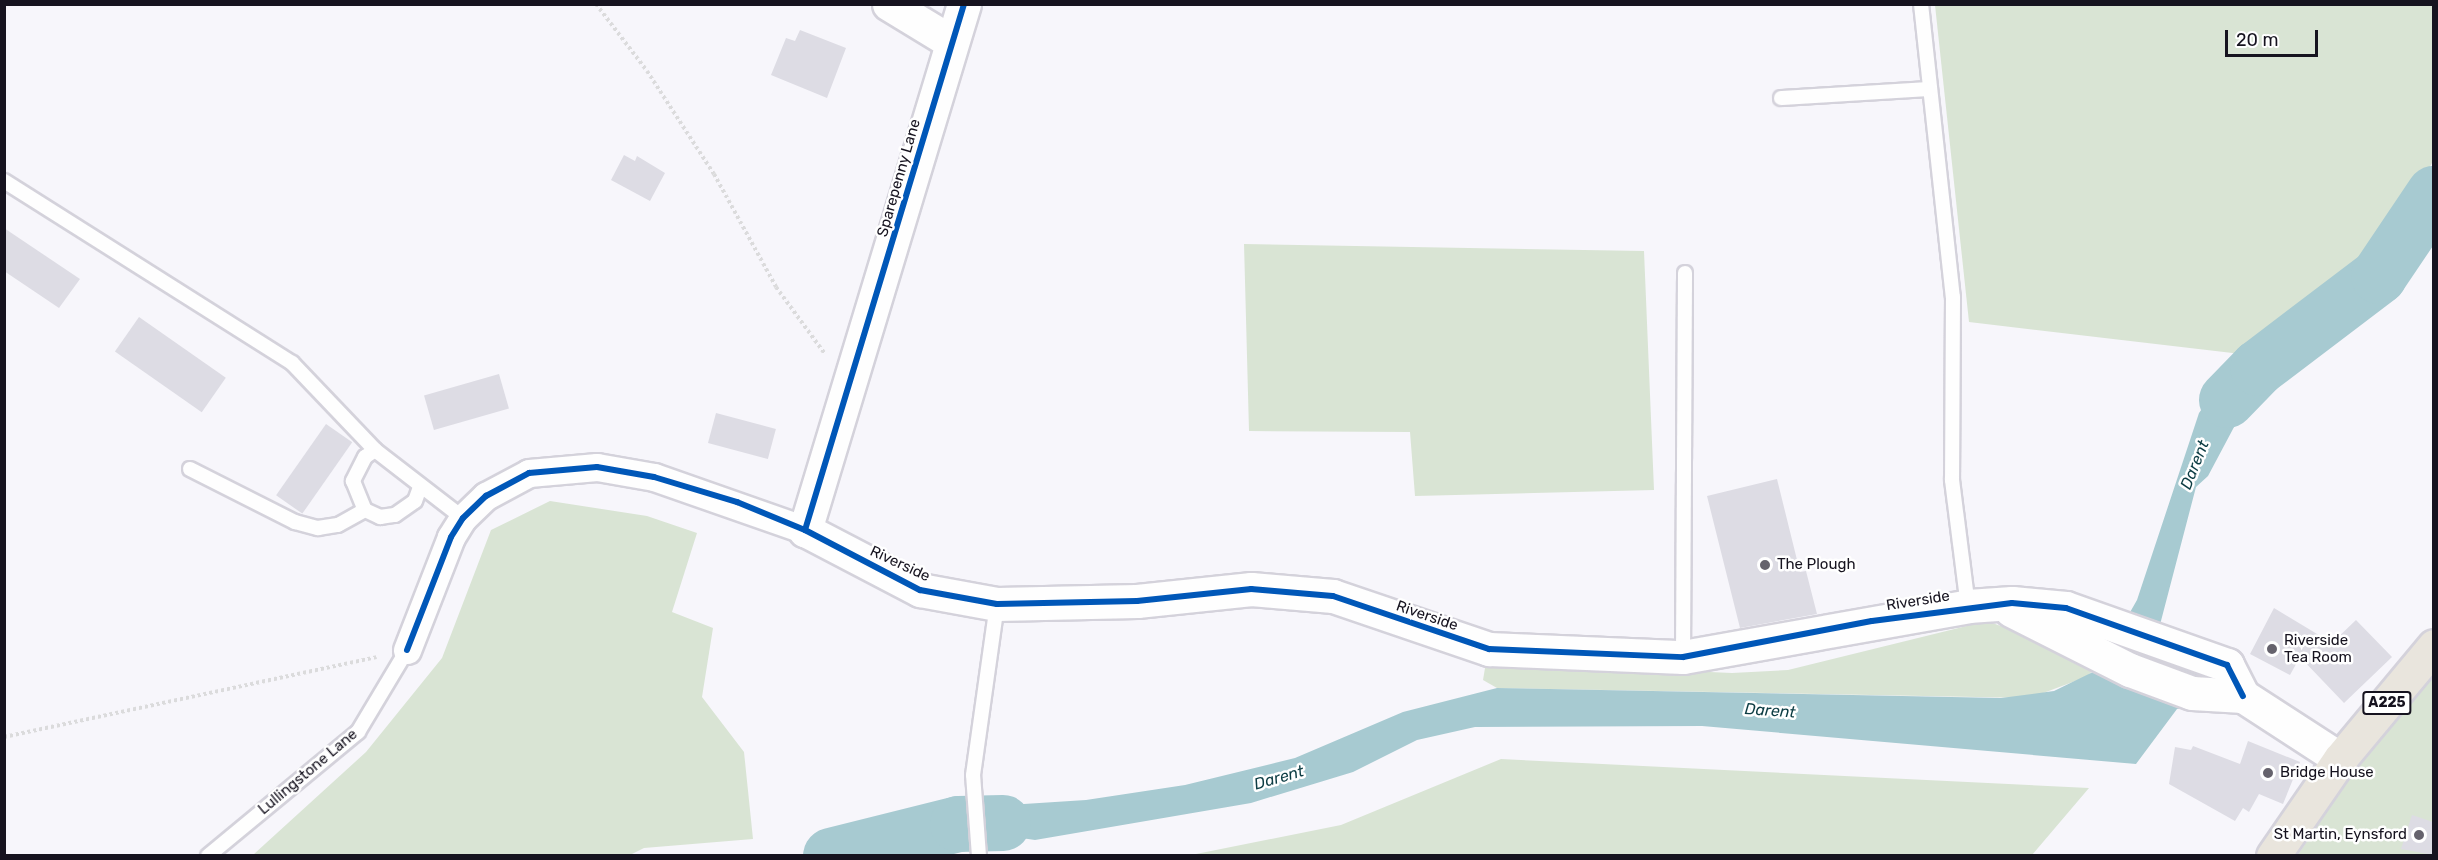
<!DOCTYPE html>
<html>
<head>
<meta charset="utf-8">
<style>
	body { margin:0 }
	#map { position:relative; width:2438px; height:860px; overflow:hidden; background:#f7f6fb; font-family:Rubik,sans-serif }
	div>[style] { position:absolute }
	.green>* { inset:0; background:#d9e4d4 }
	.water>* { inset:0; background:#a7cad1 }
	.river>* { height:56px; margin:-28px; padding:0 28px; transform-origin:28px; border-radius:28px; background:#a7cad1 }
	.building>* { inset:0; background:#dddce4; transform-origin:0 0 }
	.path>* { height:4px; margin-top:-2px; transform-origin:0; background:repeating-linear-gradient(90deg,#dbdbdc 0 3px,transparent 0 6px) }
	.roads { filter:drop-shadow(2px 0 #d4d2db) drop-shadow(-2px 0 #d4d2db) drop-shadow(0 2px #d4d2db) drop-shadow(0 -2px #d4d2db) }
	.service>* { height:14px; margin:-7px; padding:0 7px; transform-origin:7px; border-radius:7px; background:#fefefe }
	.minor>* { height:27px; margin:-13.5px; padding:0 13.5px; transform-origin:13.5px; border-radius:13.5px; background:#fefefe }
	.tertiary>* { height:33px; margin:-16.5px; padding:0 16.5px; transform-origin:16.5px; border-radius:16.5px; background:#fefefe }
	.primary>* { height:33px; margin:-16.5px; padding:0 16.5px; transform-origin:16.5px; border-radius:16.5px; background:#e9e5dd }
	.cycleway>* { height:6px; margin:-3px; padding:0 3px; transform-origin:3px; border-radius:3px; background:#0057b8 }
	.dots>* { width:16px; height:16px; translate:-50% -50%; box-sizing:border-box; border:3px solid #fff; border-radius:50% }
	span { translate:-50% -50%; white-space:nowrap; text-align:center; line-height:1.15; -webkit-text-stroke:5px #fff; paint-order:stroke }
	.shield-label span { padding:2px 4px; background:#fff; border:2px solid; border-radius:4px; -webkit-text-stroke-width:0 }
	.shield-label { font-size:14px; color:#16131f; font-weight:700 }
	.street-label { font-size:15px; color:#16131f }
	.poi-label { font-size:15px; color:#16131f }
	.left { translate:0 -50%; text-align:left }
	.right { translate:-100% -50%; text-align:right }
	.water-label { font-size:16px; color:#0c3c43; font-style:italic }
	.frame { position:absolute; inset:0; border:6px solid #16131f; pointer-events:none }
	.scale { position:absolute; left:2225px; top:30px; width:93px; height:27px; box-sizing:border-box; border:3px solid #16131f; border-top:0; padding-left:8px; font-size:18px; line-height:21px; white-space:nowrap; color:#16131f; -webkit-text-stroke:4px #fff; paint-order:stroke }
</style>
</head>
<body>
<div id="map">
	<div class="green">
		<div style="clip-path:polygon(1935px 5px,2433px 5px,2433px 161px,2403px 218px,2316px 317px,2241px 354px,1969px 322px)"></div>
		<div style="clip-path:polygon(1244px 244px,1644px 251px,1654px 490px,1415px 496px,1410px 432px,1249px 431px)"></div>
		<div style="clip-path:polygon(550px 501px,647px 516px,697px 533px,672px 612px,713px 628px,702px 697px,744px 752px,753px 839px,644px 848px,628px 856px,253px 855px,366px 752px,442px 658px,491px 530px)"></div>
		<div style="clip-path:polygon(1987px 621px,2101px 663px,2086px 677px,2030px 698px,1497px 688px,1483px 680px,1486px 662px,1732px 673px,1788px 670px)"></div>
		<div style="clip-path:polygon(2433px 673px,2433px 855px,2297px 856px,2361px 761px)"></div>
		<div style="clip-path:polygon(1501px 759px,2089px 788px,2032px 855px,1191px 855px,1341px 825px)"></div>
	</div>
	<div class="water">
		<div style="clip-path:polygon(2271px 332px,2294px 365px,2250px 397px,2208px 476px,2196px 487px,2156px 640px,2188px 669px,2222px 679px,2207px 705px,2177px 709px,2136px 764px,1702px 726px,1475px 727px,1417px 740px,1353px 772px,1251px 803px,1035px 840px,988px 833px,930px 847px,929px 819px,960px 808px,1086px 800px,1185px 785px,1295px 758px,1403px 712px,1497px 688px,2001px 698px,2054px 691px,2097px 670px,2137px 600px,2199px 413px,2229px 372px)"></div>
	</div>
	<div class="river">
		<div style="left:2227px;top:400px;width:45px;rotate:-45.9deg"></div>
		<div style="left:2258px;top:368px;width:152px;rotate:-37.2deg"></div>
		<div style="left:2379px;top:276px;width:99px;rotate:-56.1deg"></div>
		<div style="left:831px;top:856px;width:131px;rotate:-14.1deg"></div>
		<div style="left:958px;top:824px;width:45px;rotate:-1.3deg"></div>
	</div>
	<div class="building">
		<div style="clip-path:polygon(800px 30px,846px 48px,827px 98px,771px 75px,786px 38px,795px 41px)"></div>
		<div style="clip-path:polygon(624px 155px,635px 161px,637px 156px,665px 173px,650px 201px,611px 180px)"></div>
		<div style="clip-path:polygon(4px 228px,80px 279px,59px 308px,4px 271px)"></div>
		<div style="left:139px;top:317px;width:106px;height:42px;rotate:35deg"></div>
		<div style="left:499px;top:374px;width:36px;height:78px;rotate:74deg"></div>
		<div style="left:716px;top:413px;width:62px;height:31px;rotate:15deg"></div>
		<div style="left:326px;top:424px;width:32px;height:87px;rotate:35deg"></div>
		<div style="clip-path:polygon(1777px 479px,1800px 572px,1806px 571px,1817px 614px,1740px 628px,1707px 496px)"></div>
		<div style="clip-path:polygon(2274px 608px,2332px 643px,2356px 620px,2392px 657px,2344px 703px,2300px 657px,2290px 675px,2250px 654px)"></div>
		<div style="clip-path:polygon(2248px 741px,2300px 762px,2283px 804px,2259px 794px,2249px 812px,2243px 808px,2235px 821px,2169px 784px,2175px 747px,2191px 750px,2193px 746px,2240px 764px)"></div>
		<div style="clip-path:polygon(2412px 815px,2433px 822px,2433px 855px,2401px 849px)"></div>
	</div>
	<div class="path">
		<div style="left:596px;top:4px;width:84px;rotate:52.7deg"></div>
		<div style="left:647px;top:71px;width:123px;rotate:57deg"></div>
		<div style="left:714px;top:174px;width:129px;rotate:61.2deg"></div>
		<div style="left:776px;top:287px;width:83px;rotate:53.8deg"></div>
		<div style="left:4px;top:737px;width:381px;rotate:-12.1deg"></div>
	</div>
	<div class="roads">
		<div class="service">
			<div style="left:1921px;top:4px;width:295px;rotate:83.8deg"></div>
			<div style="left:1953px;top:297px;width:183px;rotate:90.3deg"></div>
			<div style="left:1952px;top:480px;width:127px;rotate:82.8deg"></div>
			<div style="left:1781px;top:98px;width:149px;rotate:-3.5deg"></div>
			<div style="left:4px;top:181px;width:341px;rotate:32.3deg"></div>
			<div style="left:292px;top:363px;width:120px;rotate:46.3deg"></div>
			<div style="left:375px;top:450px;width:111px;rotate:37.7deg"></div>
			<div style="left:375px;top:450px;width:12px;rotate:145deg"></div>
			<div style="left:365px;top:457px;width:27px;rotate:117deg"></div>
			<div style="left:353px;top:481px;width:31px;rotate:68deg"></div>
			<div style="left:365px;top:510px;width:17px;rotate:25deg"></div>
			<div style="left:380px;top:517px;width:15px;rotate:-8deg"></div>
			<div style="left:395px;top:515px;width:24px;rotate:-35deg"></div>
			<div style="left:415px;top:501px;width:15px;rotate:-70deg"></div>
			<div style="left:190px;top:469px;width:118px;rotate:26.8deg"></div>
			<div style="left:295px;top:522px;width:24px;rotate:15deg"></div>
			<div style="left:318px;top:528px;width:20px;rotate:-9deg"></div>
			<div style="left:338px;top:525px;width:31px;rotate:-29deg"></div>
			<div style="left:1683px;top:657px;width:384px;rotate:-89.7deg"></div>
			<div style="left:208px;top:856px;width:195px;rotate:-39.6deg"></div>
			<div style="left:358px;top:732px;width:96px;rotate:-59.1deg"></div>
			<div style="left:979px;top:856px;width:81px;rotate:-94.2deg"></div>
			<div style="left:973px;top:775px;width:173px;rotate:-82deg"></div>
		</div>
		<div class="minor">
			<div style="left:407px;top:650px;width:121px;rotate:-68.7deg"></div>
			<div style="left:451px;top:537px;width:22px;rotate:-58deg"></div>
			<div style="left:463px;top:518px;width:32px;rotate:-44deg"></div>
			<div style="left:486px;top:496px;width:49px;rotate:-28.1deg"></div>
			<div style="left:529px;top:473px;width:68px;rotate:-5deg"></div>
			<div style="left:597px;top:467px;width:58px;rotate:10deg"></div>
			<div style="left:654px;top:477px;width:160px;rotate:19.3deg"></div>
		</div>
		<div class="tertiary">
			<div style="left:889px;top:4px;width:71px;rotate:31.2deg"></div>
			<div style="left:964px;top:4px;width:550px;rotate:106.82deg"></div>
			<div style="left:805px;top:530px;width:130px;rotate:27.6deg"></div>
			<div style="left:920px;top:590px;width:78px;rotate:10.3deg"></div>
			<div style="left:997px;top:604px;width:140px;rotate:-1.2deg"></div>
			<div style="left:1137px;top:601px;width:115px;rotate:-6deg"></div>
			<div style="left:1251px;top:589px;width:82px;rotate:4.9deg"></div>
			<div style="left:1333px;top:596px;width:165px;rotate:18.8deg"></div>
			<div style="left:1489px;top:649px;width:194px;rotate:2.4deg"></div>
			<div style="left:1683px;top:657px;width:290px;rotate:-10.1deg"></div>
			<div style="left:1968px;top:606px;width:44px;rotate:-3.9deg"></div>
			<div style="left:2012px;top:603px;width:54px;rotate:5.3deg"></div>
			<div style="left:2066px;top:608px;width:171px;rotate:19.5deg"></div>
			<div style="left:2227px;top:665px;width:35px;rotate:63deg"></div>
			<div style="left:2011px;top:610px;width:133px;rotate:26.8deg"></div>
			<div style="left:2130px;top:670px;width:66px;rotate:20.4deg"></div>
			<div style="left:2192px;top:693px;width:51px;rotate:3.4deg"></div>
			<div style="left:2243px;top:696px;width:116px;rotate:33deg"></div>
		</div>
		<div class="primary">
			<div style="left:2273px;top:856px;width:118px;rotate:-55.4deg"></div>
			<div style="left:2340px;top:759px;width:147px;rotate:-50.2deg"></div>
		</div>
	</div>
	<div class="cycleway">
		<div style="left:805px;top:530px;width:550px;rotate:-73.18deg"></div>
		<div style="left:407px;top:650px;width:121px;rotate:-68.7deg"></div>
		<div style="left:451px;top:537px;width:22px;rotate:-58deg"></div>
		<div style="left:463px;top:518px;width:32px;rotate:-44deg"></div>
		<div style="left:486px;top:496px;width:49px;rotate:-28.1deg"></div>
		<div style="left:529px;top:473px;width:68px;rotate:-5deg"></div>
		<div style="left:597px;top:467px;width:58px;rotate:10deg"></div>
		<div style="left:654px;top:477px;width:87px;rotate:16.8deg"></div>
		<div style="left:737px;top:502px;width:74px;rotate:22.4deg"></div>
		<div style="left:805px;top:530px;width:130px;rotate:27.6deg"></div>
		<div style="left:920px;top:590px;width:78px;rotate:10.3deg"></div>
		<div style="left:997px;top:604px;width:140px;rotate:-1.2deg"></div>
		<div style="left:1137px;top:601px;width:115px;rotate:-6deg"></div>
		<div style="left:1251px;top:589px;width:82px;rotate:4.9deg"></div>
		<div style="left:1333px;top:596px;width:165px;rotate:18.8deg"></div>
		<div style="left:1489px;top:649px;width:194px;rotate:2.4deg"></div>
		<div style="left:1683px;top:657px;width:192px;rotate:-10.8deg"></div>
		<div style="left:1872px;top:621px;width:141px;rotate:-7.3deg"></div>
		<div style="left:2012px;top:603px;width:54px;rotate:5.3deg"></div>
		<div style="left:2066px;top:608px;width:171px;rotate:19.5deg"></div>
		<div style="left:2227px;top:665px;width:35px;rotate:63deg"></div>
	</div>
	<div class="dots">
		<div style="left:1765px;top:565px;background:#65626c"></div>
		<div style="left:2272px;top:649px;background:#65626c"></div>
		<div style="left:2268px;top:773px;background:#65626c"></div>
		<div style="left:2419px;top:835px;background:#65626c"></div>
	</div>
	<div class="shield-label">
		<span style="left:2387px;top:703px">A225</span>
	</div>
	<div class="street-label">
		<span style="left:899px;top:178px;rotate:-74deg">Sparepenny Lane</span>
		<span style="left:900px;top:564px;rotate:25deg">Riverside</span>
		<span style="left:1918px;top:601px;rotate:-9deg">Riverside</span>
		<span style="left:1427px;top:616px;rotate:19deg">Riverside</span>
		<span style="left:308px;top:772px;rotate:-40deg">Lullingstone Lane</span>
	</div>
	<div class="poi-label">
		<span class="left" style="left:1777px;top:565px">The Plough</span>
		<span class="left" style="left:2284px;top:649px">Riverside<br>Tea Room</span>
		<span class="left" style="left:2280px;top:773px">Bridge House</span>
		<span class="right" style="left:2407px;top:835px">St Martin, Eynsford</span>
	</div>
	<div class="water-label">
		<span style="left:2195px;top:465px;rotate:-68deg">Darent</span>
		<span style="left:1770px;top:711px;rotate:4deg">Darent</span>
		<span style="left:1279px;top:778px;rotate:-16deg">Darent</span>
	</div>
	<div class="frame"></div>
	<div class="scale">20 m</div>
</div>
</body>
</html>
